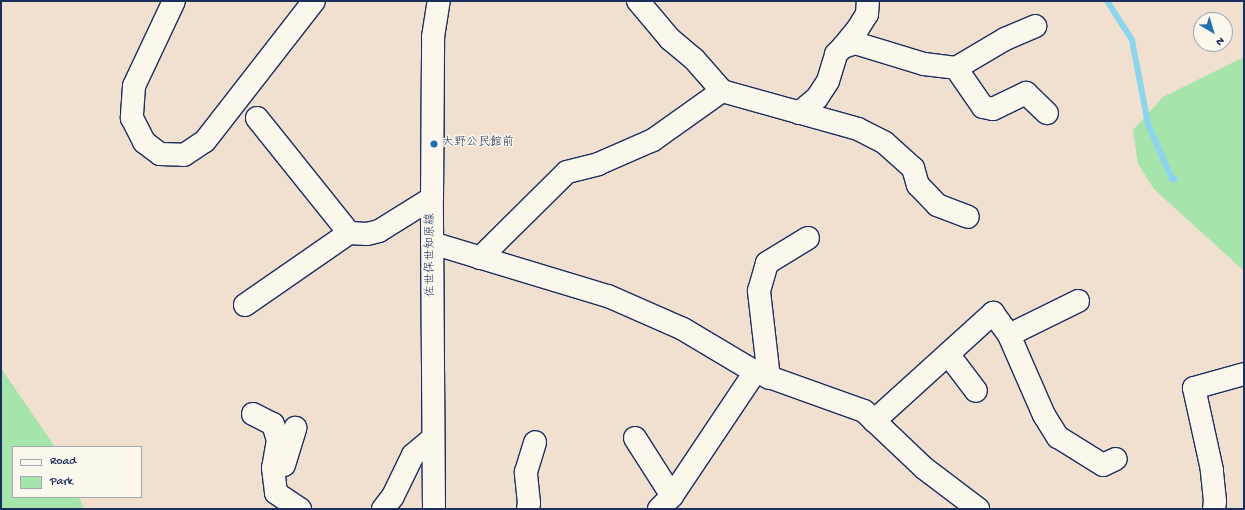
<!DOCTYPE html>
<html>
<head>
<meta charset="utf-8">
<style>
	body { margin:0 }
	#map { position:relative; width:1245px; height:510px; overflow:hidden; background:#f1dfd0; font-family:"Gochi Hand","Klee One",sans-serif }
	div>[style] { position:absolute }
	.green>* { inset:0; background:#a5e4ab }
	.stream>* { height:6px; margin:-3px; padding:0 3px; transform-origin:3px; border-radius:3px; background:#8bd6ec }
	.roads { filter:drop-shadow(1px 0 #1b2f5e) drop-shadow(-1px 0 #1b2f5e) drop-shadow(0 1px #1b2f5e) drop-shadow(0 -1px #1b2f5e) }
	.minor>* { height:22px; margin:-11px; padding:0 11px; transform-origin:11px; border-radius:11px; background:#fbf7ec }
	.secondary>* { height:22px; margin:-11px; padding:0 11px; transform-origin:11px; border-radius:11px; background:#fbf7ec }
	.dots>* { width:11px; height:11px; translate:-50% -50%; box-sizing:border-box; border:2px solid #fbf7ec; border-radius:50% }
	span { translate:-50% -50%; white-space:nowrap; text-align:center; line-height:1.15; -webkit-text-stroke:3px #fbf7ec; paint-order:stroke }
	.poi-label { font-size:12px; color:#1b2f5e }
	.left { translate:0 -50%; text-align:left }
	.street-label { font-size:12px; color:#1b2f5e }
	.frame { position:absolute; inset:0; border:2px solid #1b2f5e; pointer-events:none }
	.legend { position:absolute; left:12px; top:446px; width:130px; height:52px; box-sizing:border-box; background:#fbf7ec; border:1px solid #a1a7b3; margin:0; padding:5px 7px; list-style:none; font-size:12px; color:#1b2f5e }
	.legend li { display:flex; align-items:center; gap:8px; height:20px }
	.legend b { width:20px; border:1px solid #a1a7b3 }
	.north { position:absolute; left:1193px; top:12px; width:40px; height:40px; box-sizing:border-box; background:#fbf7ec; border:1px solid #a1a7b3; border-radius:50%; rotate:142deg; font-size:11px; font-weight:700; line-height:16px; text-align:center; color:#1b2f5e }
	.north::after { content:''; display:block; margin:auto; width:14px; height:18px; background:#1f6fb2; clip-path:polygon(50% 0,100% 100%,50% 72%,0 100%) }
</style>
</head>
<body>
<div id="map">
	<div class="green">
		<div style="clip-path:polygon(1244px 57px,1244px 271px,1154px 189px,1138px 164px,1133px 130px,1163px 97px)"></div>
		<div style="clip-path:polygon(1px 368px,55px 447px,13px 447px,13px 497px,79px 497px,84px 509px,1px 509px)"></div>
	</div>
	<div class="stream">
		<div style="left:1107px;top:1px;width:46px;rotate:57.3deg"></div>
		<div style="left:1132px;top:40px;width:86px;rotate:79.2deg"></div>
		<div style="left:1148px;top:124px;width:60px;rotate:66.4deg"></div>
		<div style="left:1172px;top:179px;width:3px"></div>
	</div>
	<div class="roads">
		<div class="minor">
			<div style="left:638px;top:1px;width:50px;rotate:49.9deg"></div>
			<div style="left:670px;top:39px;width:31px;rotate:40deg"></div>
			<div style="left:694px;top:59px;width:43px;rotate:48.8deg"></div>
			<div style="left:722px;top:91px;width:141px;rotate:15.6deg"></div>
			<div style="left:858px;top:129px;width:30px;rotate:27deg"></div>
			<div style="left:885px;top:143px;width:38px;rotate:42deg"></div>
			<div style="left:913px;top:168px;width:18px;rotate:74deg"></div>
			<div style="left:918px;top:185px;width:28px;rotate:46deg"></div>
			<div style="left:937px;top:205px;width:33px;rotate:21deg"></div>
			<div style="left:843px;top:47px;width:22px;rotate:-51deg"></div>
			<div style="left:857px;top:30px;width:19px;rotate:-58deg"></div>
			<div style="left:867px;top:14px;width:13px;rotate:-86deg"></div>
			<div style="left:956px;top:68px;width:47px;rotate:55.3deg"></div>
			<div style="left:983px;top:107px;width:10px;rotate:11deg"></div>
			<div style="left:993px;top:109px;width:37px;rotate:-26deg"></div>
			<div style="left:1026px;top:93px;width:29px;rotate:44deg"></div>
			<div style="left:799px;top:113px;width:23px;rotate:-40deg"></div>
			<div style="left:817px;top:98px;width:20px;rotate:-57deg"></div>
			<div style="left:828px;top:81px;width:28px;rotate:-73deg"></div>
			<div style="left:836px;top:54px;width:10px;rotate:-45deg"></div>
			<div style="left:843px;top:47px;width:13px;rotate:-18deg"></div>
			<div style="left:855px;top:43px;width:72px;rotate:16.9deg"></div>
			<div style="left:924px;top:64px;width:32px;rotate:7deg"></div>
			<div style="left:956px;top:68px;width:57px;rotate:-30.6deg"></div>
			<div style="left:1005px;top:39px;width:33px;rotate:-23deg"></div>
			<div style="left:257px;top:118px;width:147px;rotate:51.3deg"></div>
			<div style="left:432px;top:243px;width:184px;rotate:16.8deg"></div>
			<div style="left:608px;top:296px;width:82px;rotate:23.7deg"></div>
			<div style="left:683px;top:329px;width:84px;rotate:30.8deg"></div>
			<div style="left:755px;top:372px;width:116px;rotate:19.7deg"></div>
			<div style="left:864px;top:411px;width:83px;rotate:43.5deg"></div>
			<div style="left:924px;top:468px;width:68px;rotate:37.2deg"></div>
			<div style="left:480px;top:258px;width:122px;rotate:-44.7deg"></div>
			<div style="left:567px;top:172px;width:32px;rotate:-14deg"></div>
			<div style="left:598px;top:164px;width:60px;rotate:-23.6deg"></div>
			<div style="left:653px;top:140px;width:85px;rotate:-35.4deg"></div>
			<div style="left:245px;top:305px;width:126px;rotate:-34.7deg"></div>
			<div style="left:349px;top:233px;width:18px;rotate:3deg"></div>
			<div style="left:367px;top:234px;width:12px;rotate:-14deg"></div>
			<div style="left:379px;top:231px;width:62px;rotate:-31.9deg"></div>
			<div style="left:1009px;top:335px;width:77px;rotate:-26.2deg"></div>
			<div style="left:948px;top:354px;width:46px;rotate:52.9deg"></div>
			<div style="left:769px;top:378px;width:88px;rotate:-96.6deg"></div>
			<div style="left:759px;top:291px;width:29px;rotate:-74deg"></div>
			<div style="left:767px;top:263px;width:48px;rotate:-31.4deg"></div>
			<div style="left:253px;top:414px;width:22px;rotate:27deg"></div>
			<div style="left:273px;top:424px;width:17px;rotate:73deg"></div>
			<div style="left:278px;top:440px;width:28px;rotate:100deg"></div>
			<div style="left:273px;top:468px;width:25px;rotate:83deg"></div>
			<div style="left:874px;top:421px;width:161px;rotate:-42.2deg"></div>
			<div style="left:993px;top:313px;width:27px;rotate:54deg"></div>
			<div style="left:1009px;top:335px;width:87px;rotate:66.4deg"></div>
			<div style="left:1044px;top:415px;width:26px;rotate:58deg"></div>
			<div style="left:1058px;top:437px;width:53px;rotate:31.9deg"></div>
			<div style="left:1103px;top:465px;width:14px;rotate:-25deg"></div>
			<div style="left:635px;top:438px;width:69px;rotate:57.5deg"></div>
			<div style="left:284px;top:465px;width:39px;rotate:-73deg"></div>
			<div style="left:276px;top:493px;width:29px;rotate:34deg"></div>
			<div style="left:383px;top:509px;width:16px;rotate:-52deg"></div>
			<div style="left:393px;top:496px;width:46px;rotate:-64deg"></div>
			<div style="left:413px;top:455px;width:26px;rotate:-40deg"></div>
			<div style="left:528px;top:509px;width:6px;rotate:-81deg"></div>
			<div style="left:529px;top:503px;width:31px;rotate:-96deg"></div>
			<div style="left:526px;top:472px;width:31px;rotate:-73deg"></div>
			<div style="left:659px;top:509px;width:18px;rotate:-45deg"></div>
			<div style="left:672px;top:496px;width:149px;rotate:-56.2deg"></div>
			<div style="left:1214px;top:509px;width:8px;rotate:-83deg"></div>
			<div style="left:1215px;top:501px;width:31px;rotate:-96deg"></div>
			<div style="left:1212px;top:470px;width:84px;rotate:-102.4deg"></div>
			<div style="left:1194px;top:388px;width:52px;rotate:-15.6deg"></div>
		</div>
		<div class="secondary">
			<div style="left:174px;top:1px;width:94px;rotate:115.2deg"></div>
			<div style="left:134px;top:86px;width:32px;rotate:94deg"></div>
			<div style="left:132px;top:118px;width:27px;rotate:63deg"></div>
			<div style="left:144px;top:142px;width:20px;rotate:37deg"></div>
			<div style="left:160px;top:154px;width:24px;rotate:2deg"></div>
			<div style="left:184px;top:155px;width:25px;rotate:-34deg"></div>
			<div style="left:205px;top:141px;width:177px;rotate:-52.1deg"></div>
			<div style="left:434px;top:509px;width:311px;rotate:-90.4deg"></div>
			<div style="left:432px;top:198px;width:161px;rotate:-89.6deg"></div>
			<div style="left:433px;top:37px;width:36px;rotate:-81deg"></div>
		</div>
	</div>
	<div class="dots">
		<div style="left:434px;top:144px;background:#1f6fb2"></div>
	</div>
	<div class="poi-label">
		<span class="left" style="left:442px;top:144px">大野公民館前</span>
	</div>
	<div class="street-label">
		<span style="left:432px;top:255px;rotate:-90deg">佐世保世知原線</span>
	</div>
	<div class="frame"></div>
	<ul class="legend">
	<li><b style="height:5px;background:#fbf7ec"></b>Road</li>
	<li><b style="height:11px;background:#a5e4ab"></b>Park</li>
	</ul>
	<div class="north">N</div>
</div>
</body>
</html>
